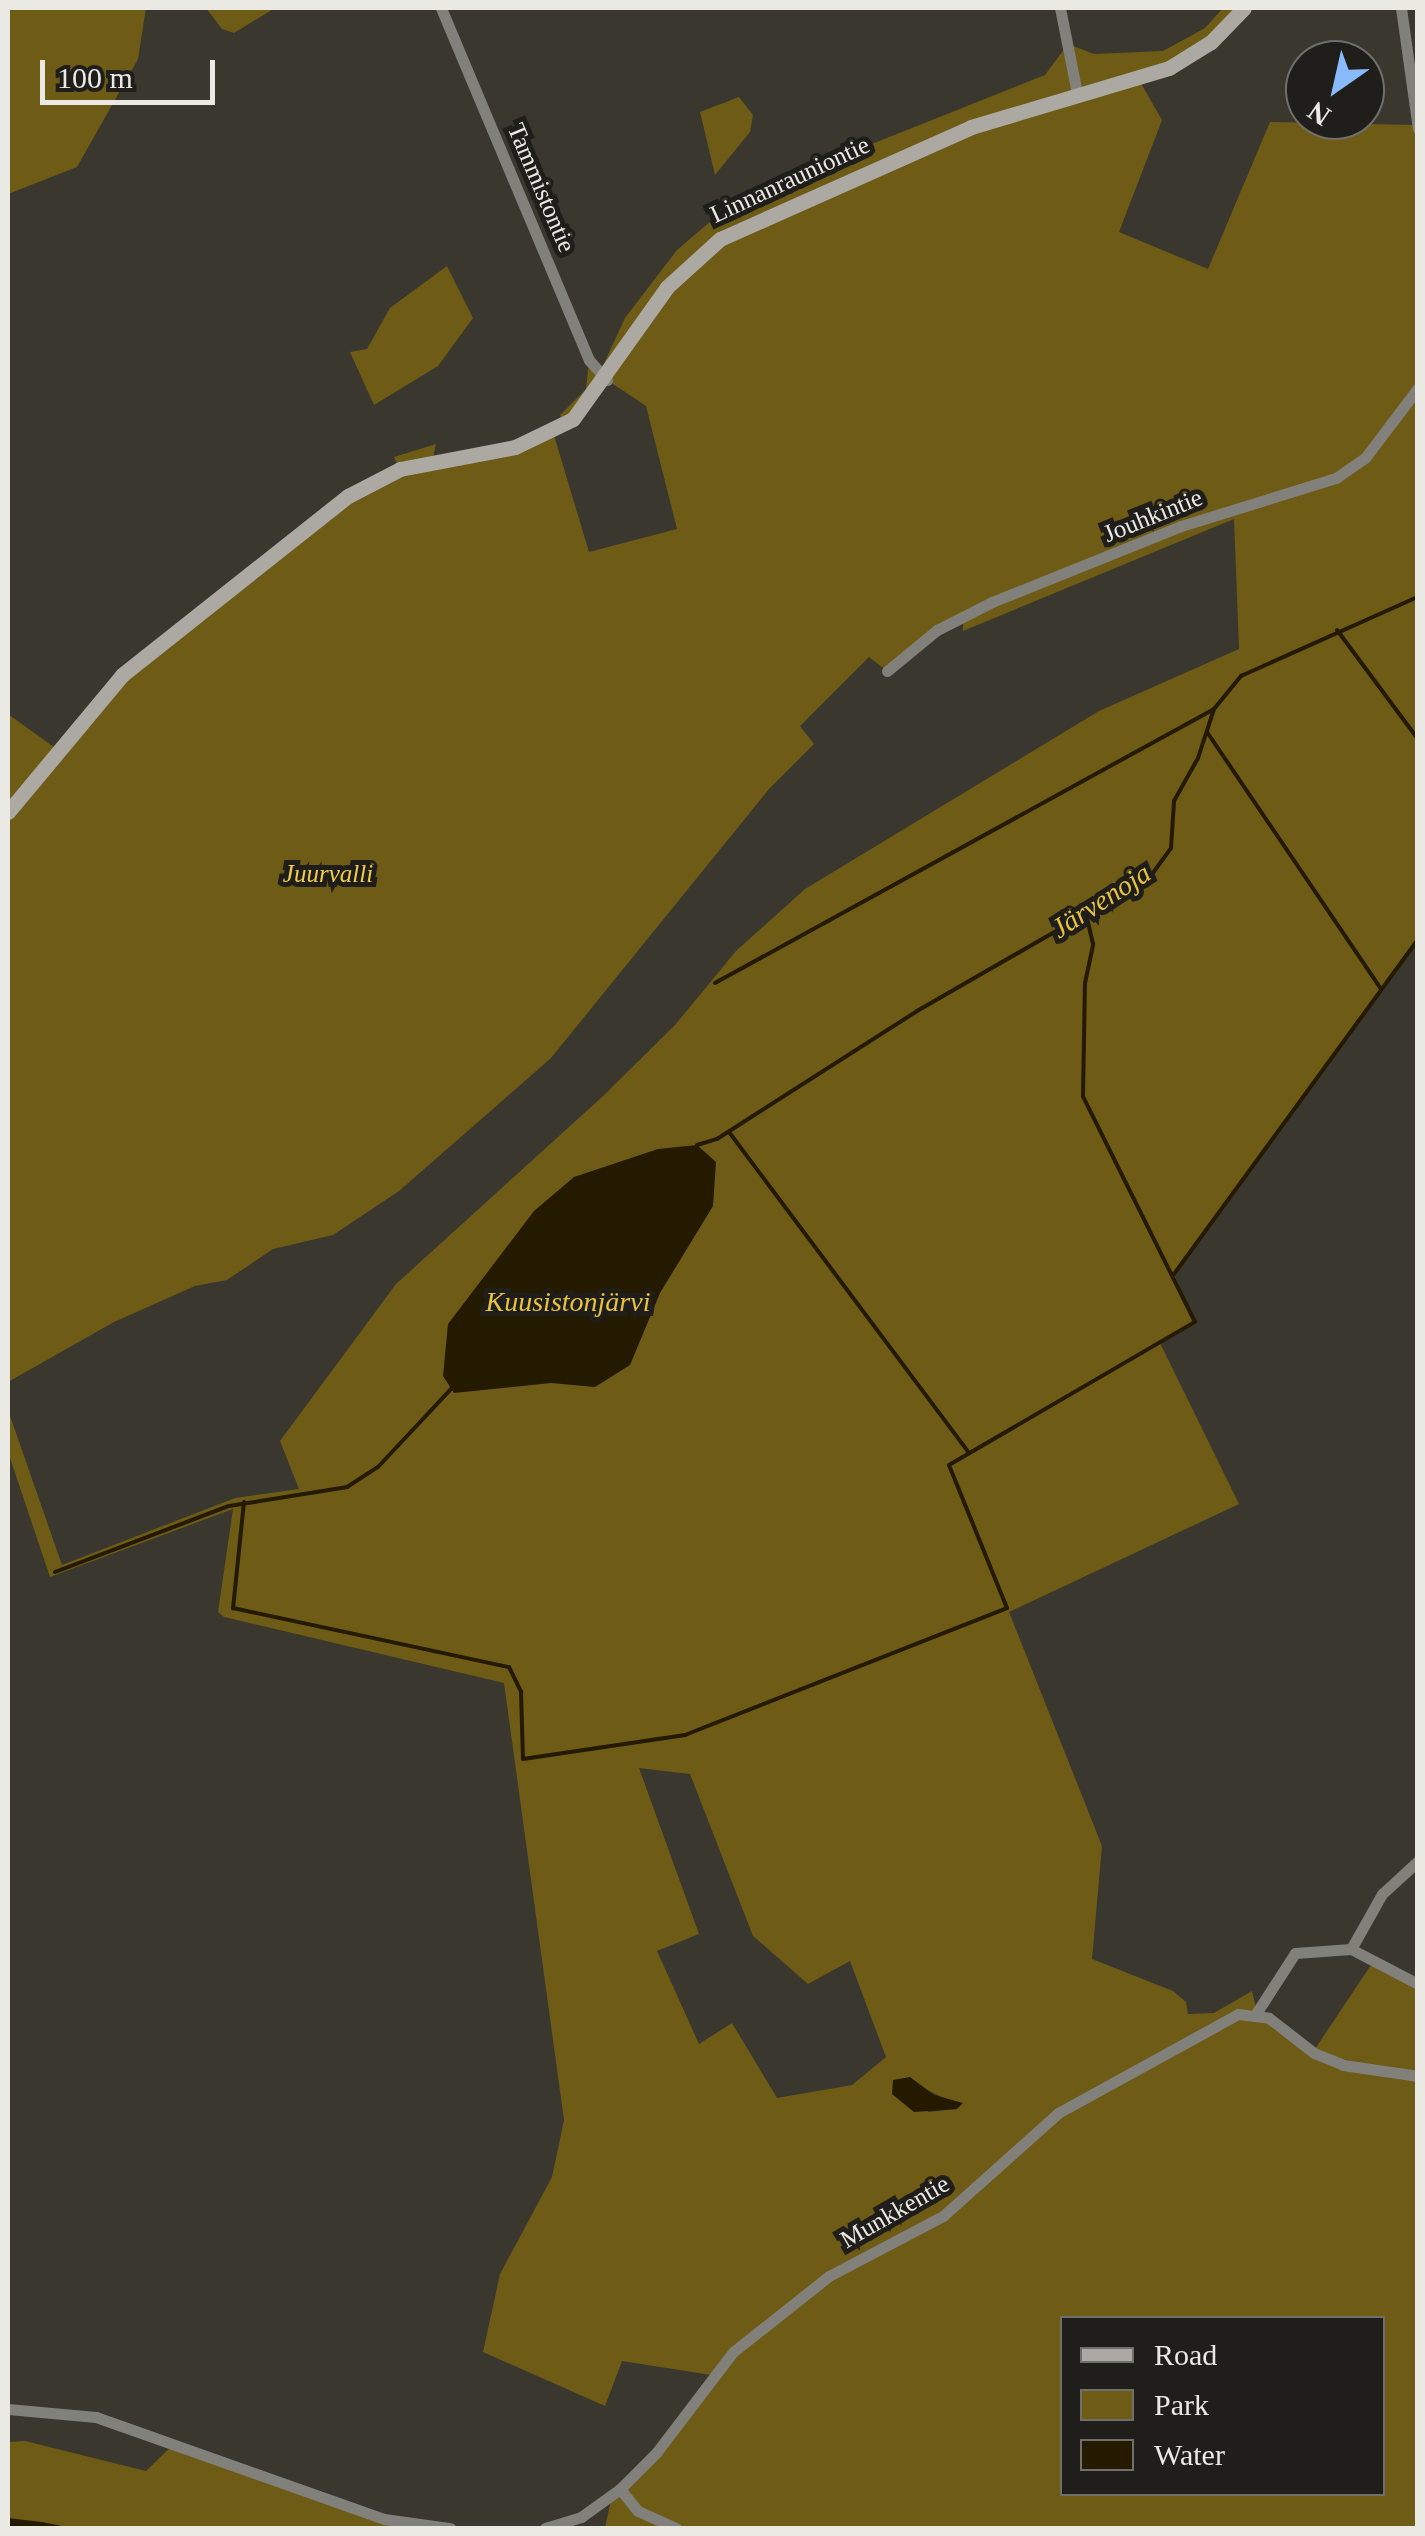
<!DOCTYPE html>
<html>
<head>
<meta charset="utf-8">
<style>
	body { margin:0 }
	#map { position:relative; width:1425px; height:2536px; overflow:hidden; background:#39372e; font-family:"Times New Roman",serif }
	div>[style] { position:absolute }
	.green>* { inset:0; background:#6e5b16 }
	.water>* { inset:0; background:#231a00 }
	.stream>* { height:4px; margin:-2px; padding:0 2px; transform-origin:2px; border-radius:2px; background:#231a00 }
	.street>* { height:11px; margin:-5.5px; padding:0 5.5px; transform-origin:5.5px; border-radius:5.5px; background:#81807b }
	.secondary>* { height:15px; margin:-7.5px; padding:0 7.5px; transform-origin:7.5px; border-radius:7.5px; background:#aba9a2 }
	span { translate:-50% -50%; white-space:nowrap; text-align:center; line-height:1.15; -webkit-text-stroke:10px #1f1e1a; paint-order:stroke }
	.street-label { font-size:25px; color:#ebe9e4 }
	.park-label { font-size:25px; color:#f2cd4a; font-style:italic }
	.water-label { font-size:28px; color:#e9c33e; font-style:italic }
	.frame { position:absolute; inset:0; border:10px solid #ebe9e4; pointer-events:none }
	.legend { position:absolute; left:1060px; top:2316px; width:325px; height:180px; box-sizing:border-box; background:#1f1e1a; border:2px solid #716f6b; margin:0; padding:12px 18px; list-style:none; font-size:30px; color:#ebe9e4 }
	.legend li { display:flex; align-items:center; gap:20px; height:50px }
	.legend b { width:50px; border:2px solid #716f6b }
	.north { position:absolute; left:1285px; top:40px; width:100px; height:100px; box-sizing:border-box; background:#1f1e1a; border:2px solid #716f6b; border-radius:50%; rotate:214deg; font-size:28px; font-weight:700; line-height:40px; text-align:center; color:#ebe9e4 }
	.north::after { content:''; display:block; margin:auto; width:35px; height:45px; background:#88bafc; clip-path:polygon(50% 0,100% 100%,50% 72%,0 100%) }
	.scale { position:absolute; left:40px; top:60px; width:175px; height:45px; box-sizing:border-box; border:5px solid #ebe9e4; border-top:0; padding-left:12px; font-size:30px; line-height:35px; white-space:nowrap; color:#ebe9e4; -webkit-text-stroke:8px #1f1e1a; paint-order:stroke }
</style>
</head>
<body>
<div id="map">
	<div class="green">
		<div style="clip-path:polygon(8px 8px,146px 8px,138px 59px,77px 167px,8px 194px)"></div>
		<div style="clip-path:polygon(206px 8px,275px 8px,234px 33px,222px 29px)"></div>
		<div style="clip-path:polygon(evenodd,1223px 8px,1244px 8px,1227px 27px,1139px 80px,1162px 120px,1119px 232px,1208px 269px,1270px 122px,1417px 125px,1417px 940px,1174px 1274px,1195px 1322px,1160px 1343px,1239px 1504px,1009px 1612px,1102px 1846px,1092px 1959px,1173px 1991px,1186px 2002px,1188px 2014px,1214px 2013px,1252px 1991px,1257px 2012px,1313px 2052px,1373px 1962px,1417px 1984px,1417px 2528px,605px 2528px,612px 2495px,637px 2473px,711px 2375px,622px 2361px,605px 2406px,483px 2352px,500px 2274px,552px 2177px,564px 2120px,504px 1683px,224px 1617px,218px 1612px,233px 1509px,50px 1577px,8px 1452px,8px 1410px,62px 1565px,235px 1498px,299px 1489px,280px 1441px,396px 1284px,602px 1097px,675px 1025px,736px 951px,805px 889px,1099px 711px,1239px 649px,1234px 519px,963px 631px,963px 617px,887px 671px,869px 657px,800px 726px,814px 744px,769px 789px,551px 1058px,399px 1191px,333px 1235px,273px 1249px,227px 1280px,195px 1286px,114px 1322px,8px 1382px,8px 714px,58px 750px,185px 622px,399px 469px,394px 457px,436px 444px,433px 458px,553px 432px,589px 552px,677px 529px,646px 406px,607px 380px,563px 426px,560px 415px,586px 389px,589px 360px,599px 374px,625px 318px,677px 250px,739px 197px,1045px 75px,1068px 44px,1094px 54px,1163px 51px,1205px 28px,1223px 8px,639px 1768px,690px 1774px,753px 1936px,808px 1984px,850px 1961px,886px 2057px,852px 2085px,777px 2098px,732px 2023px,699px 2044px,657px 1951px,699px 1934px,639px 1768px,1223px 8px,919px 2086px,948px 2100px,957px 2109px,928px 2112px,919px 2086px,1223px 8px,1062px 2318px,1382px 2318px,1382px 2494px,1062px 2494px,1062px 2318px)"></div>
		<div style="clip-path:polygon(739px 97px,753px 115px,750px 132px,715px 175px,700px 112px)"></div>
		<div style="clip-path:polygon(447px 266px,473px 318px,438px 366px,374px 405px,350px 352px,367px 349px,390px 308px)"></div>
		<div style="clip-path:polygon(25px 2441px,146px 2471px,176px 2442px,364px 2512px,450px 2528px,8px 2528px,8px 2442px)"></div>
	</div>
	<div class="water">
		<div style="clip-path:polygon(697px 1145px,716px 1162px,713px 1206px,660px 1293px,630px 1365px,595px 1387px,551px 1383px,454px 1393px,443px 1376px,448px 1324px,534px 1211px,574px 1177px,658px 1149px)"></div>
		<div style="clip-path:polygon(910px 2077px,934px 2095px,963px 2103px,957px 2109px,914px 2112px,892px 2094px,893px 2080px)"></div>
		<div style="clip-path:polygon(8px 2518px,42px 2522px,72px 2528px,8px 2528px)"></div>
	</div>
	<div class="stream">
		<div style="left:1337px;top:630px;width:136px;rotate:53.4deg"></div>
		<div style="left:1207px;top:732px;width:310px;rotate:55.9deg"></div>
		<div style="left:715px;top:983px;width:569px;rotate:-28.77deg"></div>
		<div style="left:729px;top:1132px;width:401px;rotate:53.2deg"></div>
		<div style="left:697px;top:1145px;width:21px;rotate:-17deg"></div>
		<div style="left:717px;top:1139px;width:237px;rotate:-32.6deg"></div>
		<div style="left:917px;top:1011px;width:269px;rotate:-29.9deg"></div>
		<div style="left:1150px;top:877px;width:36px;rotate:-54deg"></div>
		<div style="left:1171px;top:848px;width:47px;rotate:-86.3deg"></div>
		<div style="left:1174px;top:801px;width:49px;rotate:-60.8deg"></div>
		<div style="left:1198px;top:758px;width:52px;rotate:-71.9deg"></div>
		<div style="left:1214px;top:709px;width:43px;rotate:-50.7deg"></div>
		<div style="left:1241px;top:676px;width:194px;rotate:-24.1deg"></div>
		<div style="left:1174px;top:1274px;width:414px;rotate:-53.9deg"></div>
		<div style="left:244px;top:1502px;width:107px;rotate:95.9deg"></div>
		<div style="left:233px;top:1608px;width:282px;rotate:12.1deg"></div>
		<div style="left:509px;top:1667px;width:28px;rotate:64deg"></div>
		<div style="left:521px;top:1692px;width:67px;rotate:88.3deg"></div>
		<div style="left:523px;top:1759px;width:164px;rotate:-8.4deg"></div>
		<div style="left:685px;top:1735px;width:346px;rotate:-21.5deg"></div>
		<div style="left:1007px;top:1608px;width:154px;rotate:-112.1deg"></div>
		<div style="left:949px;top:1465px;width:285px;rotate:-30.2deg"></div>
		<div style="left:1195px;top:1322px;width:252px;rotate:-116.4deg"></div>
		<div style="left:1083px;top:1096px;width:113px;rotate:-89deg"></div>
		<div style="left:1085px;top:983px;width:40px;rotate:-78deg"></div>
		<div style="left:1093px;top:944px;width:31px;rotate:-103deg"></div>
		<div style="left:55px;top:1572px;width:186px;rotate:-20.8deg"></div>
		<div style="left:229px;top:1506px;width:120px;rotate:-9.1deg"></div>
		<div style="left:347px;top:1487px;width:37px;rotate:-33deg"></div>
		<div style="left:378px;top:1467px;width:107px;rotate:-46.9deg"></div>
	</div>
	<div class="street">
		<div style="left:441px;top:8px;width:382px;rotate:67.2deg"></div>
		<div style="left:589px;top:360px;width:27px;rotate:48deg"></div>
		<div style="left:1060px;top:8px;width:87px;rotate:78.7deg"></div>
		<div style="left:1401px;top:8px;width:122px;rotate:82deg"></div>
		<div style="left:887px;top:671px;width:65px;rotate:-39.4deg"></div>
		<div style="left:937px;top:630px;width:62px;rotate:-27deg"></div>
		<div style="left:992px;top:602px;width:204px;rotate:-21.9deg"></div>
		<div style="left:1181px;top:526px;width:162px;rotate:-17.2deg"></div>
		<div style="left:1336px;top:478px;width:35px;rotate:-35deg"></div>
		<div style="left:1365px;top:458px;width:88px;rotate:-52.9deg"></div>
		<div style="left:1351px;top:1949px;width:63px;rotate:-60.6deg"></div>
		<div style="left:1382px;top:1894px;width:49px;rotate:-42.5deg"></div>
		<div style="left:1257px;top:2012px;width:70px;rotate:-57.2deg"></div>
		<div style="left:1295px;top:1953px;width:56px;rotate:-4.1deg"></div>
		<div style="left:1351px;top:1949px;width:76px;rotate:27.6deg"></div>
		<div style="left:8px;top:2409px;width:88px;rotate:5.2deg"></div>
		<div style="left:96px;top:2417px;width:306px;rotate:19.5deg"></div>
		<div style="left:384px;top:2519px;width:67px;rotate:7.8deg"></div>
		<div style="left:620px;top:2489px;width:28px;rotate:51deg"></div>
		<div style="left:638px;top:2511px;width:42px;rotate:24.1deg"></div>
		<div style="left:545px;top:2528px;width:38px;rotate:-17deg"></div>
		<div style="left:581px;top:2517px;width:48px;rotate:-35.7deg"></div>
		<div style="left:620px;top:2489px;width:51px;rotate:-45deg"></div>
		<div style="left:656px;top:2453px;width:127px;rotate:-52.7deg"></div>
		<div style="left:733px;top:2352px;width:122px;rotate:-38.4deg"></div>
		<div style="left:829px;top:2276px;width:129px;rotate:-27.8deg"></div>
		<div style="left:943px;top:2216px;width:154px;rotate:-41.8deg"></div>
		<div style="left:1058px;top:2113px;width:205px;rotate:-28.8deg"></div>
		<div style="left:1238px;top:2014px;width:31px;rotate:7deg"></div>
		<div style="left:1269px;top:2018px;width:57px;rotate:37.9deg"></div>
		<div style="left:1314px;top:2053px;width:31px;rotate:22deg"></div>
		<div style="left:1343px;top:2065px;width:76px;rotate:8.3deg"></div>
	</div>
	<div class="secondary">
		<div style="left:8px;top:812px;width:178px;rotate:-50.2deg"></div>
		<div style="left:122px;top:675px;width:288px;rotate:-38.4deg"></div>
		<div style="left:348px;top:496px;width:59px;rotate:-27.4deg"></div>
		<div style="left:400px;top:469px;width:117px;rotate:-10.8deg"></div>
		<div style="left:515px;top:447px;width:64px;rotate:-25.8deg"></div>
		<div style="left:573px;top:419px;width:162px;rotate:-54.5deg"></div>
		<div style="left:667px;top:287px;width:72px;rotate:-42.2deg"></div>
		<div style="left:720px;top:239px;width:275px;rotate:-24deg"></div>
		<div style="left:971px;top:127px;width:207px;rotate:-16.6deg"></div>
		<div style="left:1169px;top:68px;width:49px;rotate:-31.8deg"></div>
		<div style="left:1211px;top:42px;width:47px;rotate:-45.9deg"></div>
	</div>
	<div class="street-label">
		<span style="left:790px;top:180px;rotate:-25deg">Linnanrauniontie</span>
		<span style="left:541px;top:188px;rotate:67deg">Tammistontie</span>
		<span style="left:1153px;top:516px;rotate:-22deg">Jouhkintie</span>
		<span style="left:895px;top:2212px;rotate:-30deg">Munkkentie</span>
	</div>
	<div class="park-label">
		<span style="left:328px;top:874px">Juurvalli</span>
	</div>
	<div class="water-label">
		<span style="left:1101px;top:901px;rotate:-33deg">Järvenoja</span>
		<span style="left:568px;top:1302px">Kuusistonjärvi</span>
	</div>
	<div class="frame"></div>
	<ul class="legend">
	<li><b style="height:12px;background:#aba9a2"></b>Road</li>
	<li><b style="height:28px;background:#6e5b16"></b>Park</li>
	<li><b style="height:28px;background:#231a00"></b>Water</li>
	</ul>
	<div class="north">N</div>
	<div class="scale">100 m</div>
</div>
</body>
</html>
